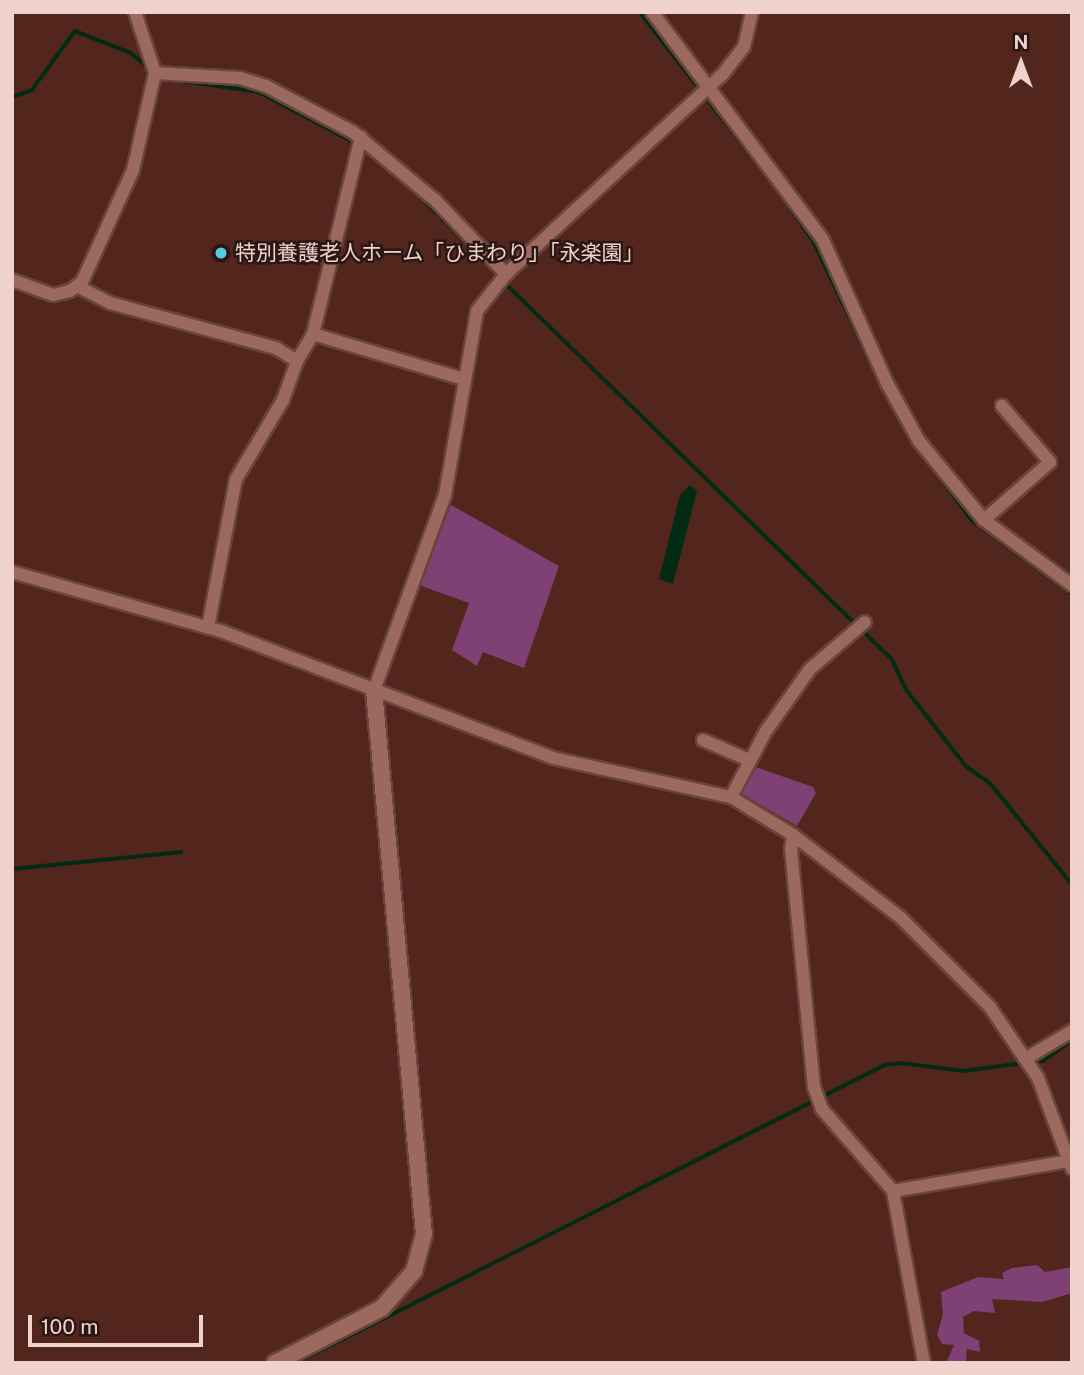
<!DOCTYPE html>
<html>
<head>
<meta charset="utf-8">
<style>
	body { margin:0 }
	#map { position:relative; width:1084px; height:1375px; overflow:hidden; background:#52261d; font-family:"Public Sans","Noto Sans JP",sans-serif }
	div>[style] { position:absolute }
	.green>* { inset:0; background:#7f4074 }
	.water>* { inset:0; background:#022b14 }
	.stream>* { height:3.5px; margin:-1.75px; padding:0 1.75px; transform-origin:1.75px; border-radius:1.75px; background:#022b14 }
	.roads { filter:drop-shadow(2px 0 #6a443c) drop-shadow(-2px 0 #6a443c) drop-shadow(0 2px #6a443c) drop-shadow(0 -2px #6a443c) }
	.minor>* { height:12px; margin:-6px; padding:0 6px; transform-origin:6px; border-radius:6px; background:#9b695d }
	.tertiary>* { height:16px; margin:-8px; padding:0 8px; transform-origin:8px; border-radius:8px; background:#9b695d }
	.dots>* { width:19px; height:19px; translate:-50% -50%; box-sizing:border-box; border:4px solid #2a1612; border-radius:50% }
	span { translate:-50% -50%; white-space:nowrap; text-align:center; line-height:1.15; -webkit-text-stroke:5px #2a1612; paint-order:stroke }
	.poi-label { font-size:21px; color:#efd2cb }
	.left { translate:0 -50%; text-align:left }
	.frame { position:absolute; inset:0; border:14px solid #efd2cb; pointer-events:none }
	.north { position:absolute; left:986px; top:28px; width:70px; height:70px; -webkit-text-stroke:5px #2a1612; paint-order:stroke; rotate:0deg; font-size:19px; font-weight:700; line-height:28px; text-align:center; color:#efd2cb }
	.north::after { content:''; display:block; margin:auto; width:24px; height:32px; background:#efd2cb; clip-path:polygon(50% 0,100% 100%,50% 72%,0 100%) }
	.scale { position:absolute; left:28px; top:1315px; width:175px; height:32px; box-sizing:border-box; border:4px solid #efd2cb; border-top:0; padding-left:9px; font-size:21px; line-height:24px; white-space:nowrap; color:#efd2cb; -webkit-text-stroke:5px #2a1612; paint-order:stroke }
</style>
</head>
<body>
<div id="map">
	<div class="green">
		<div style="clip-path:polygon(451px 505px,559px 566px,524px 668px,483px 652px,477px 666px,452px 650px,469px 603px,419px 585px)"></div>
		<div style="clip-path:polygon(753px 766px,813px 787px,816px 793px,797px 826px,737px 791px)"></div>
		<div style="clip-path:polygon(1037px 1265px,1045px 1272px,1072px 1267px,1072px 1293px,1042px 1302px,992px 1299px,995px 1313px,974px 1311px,963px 1317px,964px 1333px,979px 1341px,980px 1352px,967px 1349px,966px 1363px,946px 1363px,954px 1345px,942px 1344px,937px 1335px,943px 1314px,941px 1292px,978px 1277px,1004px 1279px,1002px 1273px,1012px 1268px)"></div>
	</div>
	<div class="water">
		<div style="clip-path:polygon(690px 485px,697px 491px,673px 584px,659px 579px,680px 495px)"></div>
	</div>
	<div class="stream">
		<div style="left:640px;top:12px;width:219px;rotate:52.2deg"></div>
		<div style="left:175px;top:80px;width:85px;rotate:8.1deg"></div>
		<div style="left:259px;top:92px;width:111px;rotate:28deg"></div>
		<div style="left:12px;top:97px;width:21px;rotate:-19deg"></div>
		<div style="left:32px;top:90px;width:73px;rotate:-53.9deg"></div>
		<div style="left:75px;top:31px;width:60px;rotate:21.4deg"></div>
		<div style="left:131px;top:53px;width:25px;rotate:40deg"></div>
		<div style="left:414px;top:190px;width:122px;rotate:45.3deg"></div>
		<div style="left:779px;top:191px;width:62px;rotate:55.5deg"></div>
		<div style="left:814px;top:242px;width:154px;rotate:64.6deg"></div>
		<div style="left:505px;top:283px;width:489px;rotate:44.2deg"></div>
		<div style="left:912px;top:440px;width:100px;rotate:53.1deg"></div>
		<div style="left:972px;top:520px;width:124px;rotate:36.5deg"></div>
		<div style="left:861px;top:629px;width:43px;rotate:44.1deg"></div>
		<div style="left:892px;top:659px;width:33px;rotate:65deg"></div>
		<div style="left:906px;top:689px;width:98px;rotate:52.1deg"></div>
		<div style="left:966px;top:766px;width:31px;rotate:36deg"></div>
		<div style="left:991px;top:784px;width:129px;rotate:51deg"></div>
		<div style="left:12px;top:869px;width:170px;rotate:-5.7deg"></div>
		<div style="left:1031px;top:1062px;width:12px;rotate:-5deg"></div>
		<div style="left:1043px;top:1061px;width:35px;rotate:-35deg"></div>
		<div style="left:296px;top:1363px;width:660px;rotate:-26.84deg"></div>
		<div style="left:885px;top:1065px;width:16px;rotate:-7deg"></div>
		<div style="left:901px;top:1063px;width:64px;rotate:7.2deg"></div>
		<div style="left:964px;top:1071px;width:60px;rotate:-7.7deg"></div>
	</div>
	<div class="roads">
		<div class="minor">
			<div style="left:135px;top:12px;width:64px;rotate:71.8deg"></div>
			<div style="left:652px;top:12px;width:285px;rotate:53.1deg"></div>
			<div style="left:823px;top:240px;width:157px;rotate:65.9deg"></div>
			<div style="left:887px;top:383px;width:66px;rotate:61.1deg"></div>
			<div style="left:919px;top:441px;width:102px;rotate:50.6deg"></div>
			<div style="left:984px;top:520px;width:109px;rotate:36.5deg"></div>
			<div style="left:12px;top:280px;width:44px;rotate:20.1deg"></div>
			<div style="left:53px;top:295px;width:17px;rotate:-13deg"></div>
			<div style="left:70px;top:291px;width:15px;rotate:-37deg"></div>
			<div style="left:82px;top:282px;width:123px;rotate:-65.5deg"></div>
			<div style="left:133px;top:170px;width:99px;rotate:-77.2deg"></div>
			<div style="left:155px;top:73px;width:85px;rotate:3.4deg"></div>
			<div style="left:240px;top:78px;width:27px;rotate:17deg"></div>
			<div style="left:266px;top:86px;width:98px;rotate:27.9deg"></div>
			<div style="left:353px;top:132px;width:107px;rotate:39.7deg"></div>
			<div style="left:435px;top:200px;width:103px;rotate:46.2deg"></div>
			<div style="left:77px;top:286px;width:37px;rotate:27deg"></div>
			<div style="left:110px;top:303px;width:172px;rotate:15.2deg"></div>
			<div style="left:276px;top:348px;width:25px;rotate:32deg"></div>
			<div style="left:297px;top:361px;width:41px;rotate:109.7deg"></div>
			<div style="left:283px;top:400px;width:92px;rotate:120.7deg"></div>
			<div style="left:236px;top:479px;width:151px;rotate:100.7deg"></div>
			<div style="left:313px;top:334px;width:158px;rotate:16.6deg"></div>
			<div style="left:297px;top:361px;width:31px;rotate:-59deg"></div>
			<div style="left:313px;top:334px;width:203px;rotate:-76.3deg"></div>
			<div style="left:984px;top:520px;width:88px;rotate:-41.3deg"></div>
			<div style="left:1050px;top:462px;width:74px;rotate:-130.6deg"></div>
			<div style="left:12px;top:572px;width:217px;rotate:15.8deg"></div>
			<div style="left:221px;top:631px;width:355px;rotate:20.9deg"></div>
			<div style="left:553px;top:758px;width:182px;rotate:12.4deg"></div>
			<div style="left:731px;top:797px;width:73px;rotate:31.5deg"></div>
			<div style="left:793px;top:835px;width:136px;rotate:37.5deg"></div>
			<div style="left:901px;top:918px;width:126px;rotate:45deg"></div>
			<div style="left:990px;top:1007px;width:86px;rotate:55.9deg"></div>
			<div style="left:1038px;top:1078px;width:97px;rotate:69.5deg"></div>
			<div style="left:374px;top:690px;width:208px;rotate:-70deg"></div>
			<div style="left:445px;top:495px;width:187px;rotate:-80.1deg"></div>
			<div style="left:477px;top:311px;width:47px;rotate:-51.9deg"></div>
			<div style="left:506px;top:274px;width:294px;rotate:-42.7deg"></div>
			<div style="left:722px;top:75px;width:36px;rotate:-52deg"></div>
			<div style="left:744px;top:47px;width:36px;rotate:-77deg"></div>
			<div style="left:703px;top:740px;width:50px;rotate:23.5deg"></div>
			<div style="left:731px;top:797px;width:75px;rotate:-62.1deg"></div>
			<div style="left:766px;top:731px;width:76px;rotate:-54.6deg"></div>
			<div style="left:810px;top:669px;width:72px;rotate:-40.5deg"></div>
			<div style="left:793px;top:835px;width:14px;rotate:98deg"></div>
			<div style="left:791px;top:849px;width:239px;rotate:84.5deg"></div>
			<div style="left:814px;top:1087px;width:23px;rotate:70deg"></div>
			<div style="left:822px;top:1109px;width:108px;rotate:49.1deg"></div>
			<div style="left:893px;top:1191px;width:175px;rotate:79.8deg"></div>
			<div style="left:1025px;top:1059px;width:55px;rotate:-30.8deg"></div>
			<div style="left:893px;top:1191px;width:179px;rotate:-9.7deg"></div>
		</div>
		<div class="tertiary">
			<div style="left:275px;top:1363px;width:120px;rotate:-27.2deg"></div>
			<div style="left:382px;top:1308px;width:49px;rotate:-49.1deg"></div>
			<div style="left:414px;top:1271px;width:38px;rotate:-75deg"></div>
			<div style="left:424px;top:1234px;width:546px;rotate:-95.25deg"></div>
		</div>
	</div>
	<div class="dots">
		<div style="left:221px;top:253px;background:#56c9e1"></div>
	</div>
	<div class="poi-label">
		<span class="left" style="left:235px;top:253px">特別養護老人ホーム「ひまわり」「永楽園」</span>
	</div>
	<div class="frame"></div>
	<div class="north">N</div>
	<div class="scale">100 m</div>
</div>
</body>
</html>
